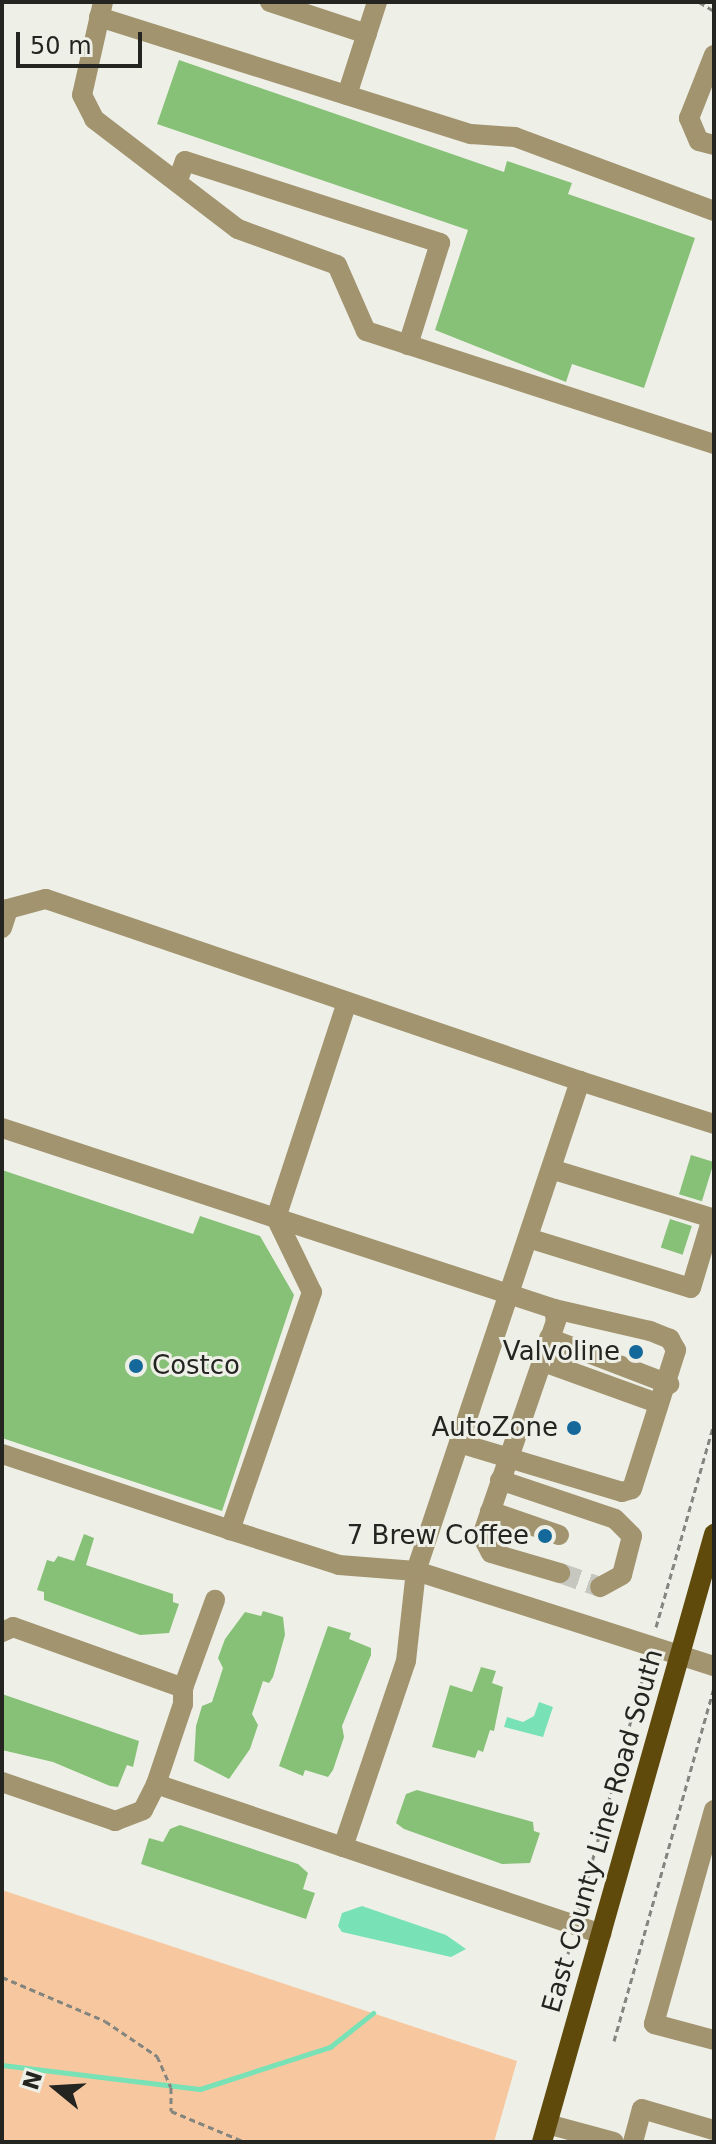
<!DOCTYPE html>
<html>
<head>
<meta charset="utf-8">
<style>
	body { margin:0 }
	#map { position:relative; width:716px; height:2144px; overflow:hidden; background:#eef0e7; font-family:"DejaVu Sans",sans-serif }
	div>[style] { position:absolute }
	.green>* { inset:0; background:#f7c89f }
	.water>* { inset:0; background:#78e2b6 }
	.stream>* { height:5px; margin:-2.5px; padding:0 2.5px; transform-origin:2.5px; border-radius:2.5px; background:#78e2b6 }
	.building>* { inset:0; background:#87c178; transform-origin:0 0 }
	.minor-tunnel>* { height:20px; margin-top:-10px; transform-origin:0; background:repeating-linear-gradient(90deg,#c6c7bf 0 20px,transparent 0 30px) }
	.path>* { height:3px; margin-top:-1.5px; transform-origin:0; background:repeating-linear-gradient(90deg,#84857f 0 6px,transparent 0 10px) }
	.minor>* { height:20px; margin:-10px; padding:0 10px; transform-origin:10px; border-radius:10px; background:#a39470 }
	.major>* { height:20px; margin:-10px; padding:0 10px; transform-origin:10px; border-radius:10px; background:#5f4a0c }
	.dots>* { width:22px; height:22px; translate:-50% -50%; box-sizing:border-box; border:4px solid #eef0e7; border-radius:50% }
	span { translate:-50% -50%; white-space:nowrap; text-align:center; line-height:1.15; -webkit-text-stroke:6px #eef0e7; paint-order:stroke }
	.poi-label { font-size:26px; color:#242421 }
	.right { translate:-100% -50%; text-align:right }
	.left { translate:0 -50%; text-align:left }
	.street-label { font-size:26px; color:#242421 }
	.frame { position:absolute; inset:0; border:4px solid #242421; pointer-events:none }
	.north { position:absolute; left:16px; top:2048px; width:80px; height:80px; -webkit-text-stroke:6px #eef0e7; paint-order:stroke; rotate:288deg; font-size:22px; font-weight:700; line-height:32px; text-align:center; color:#242421 }
	.north::after { content:''; display:block; margin:auto; width:28px; height:36px; background:#242421; clip-path:polygon(50% 0,100% 100%,50% 72%,0 100%) }
	.scale { position:absolute; left:16px; top:32px; width:126px; height:36px; box-sizing:border-box; border:4px solid #242421; border-top:0; padding-left:10px; font-size:24px; line-height:28px; white-space:nowrap; color:#242421; -webkit-text-stroke:6px #eef0e7; paint-order:stroke }
</style>
</head>
<body>
<div id="map">
	<div class="green">
		<div style="clip-path:polygon(2px 1890px,517px 2061px,494px 2142px,2px 2142px)"></div>
	</div>
	<div class="water">
		<div style="clip-path:polygon(539px 1702px,553px 1707px,543px 1737px,504px 1727px,507px 1717px,523px 1722px,534px 1716px)"></div>
		<div style="clip-path:polygon(362px 1906px,446px 1935px,466px 1949px,451px 1957px,342px 1932px,338px 1926px,342px 1913px)"></div>
	</div>
	<div class="stream">
		<div style="left:2px;top:2065px;width:199px;rotate:6.9deg"></div>
		<div style="left:200px;top:2089px;width:137px;rotate:-17.9deg"></div>
		<div style="left:330px;top:2047px;width:55px;rotate:-38.3deg"></div>
	</div>
	<div class="building">
		<div style="clip-path:polygon(179px 60px,504px 172px,507px 161px,572px 183px,568px 194px,695px 238px,644px 388px,572px 364px,566px 382px,435px 330px,468px 230px,157px 124px)"></div>
		<div style="left:691px;top:1155px;width:24px;height:41px;rotate:17deg"></div>
		<div style="clip-path:polygon(2px 1170px,193px 1234px,200px 1216px,260px 1236px,294px 1295px,222px 1511px,2px 1438px)"></div>
		<div style="left:670px;top:1219px;width:23px;height:30px;rotate:18deg"></div>
		<div style="clip-path:polygon(84px 1534px,94px 1538px,86px 1565px,173px 1594px,173px 1602px,179px 1604px,169px 1633px,140px 1635px,44px 1600px,44px 1592px,37px 1590px,47px 1560px,54px 1562px,58px 1556px,74px 1561px)"></div>
		<div style="clip-path:polygon(263px 1611px,283px 1617px,285px 1635px,273px 1677px,269px 1683px,263px 1681px,252px 1714px,258px 1725px,250px 1749px,229px 1779px,194px 1761px,196px 1726px,202px 1706px,212px 1702px,223px 1668px,218px 1658px,225px 1639px,245px 1612px,261px 1616px)"></div>
		<div style="clip-path:polygon(328px 1626px,351px 1633px,349px 1639px,371px 1648px,371px 1655px,342px 1726px,344px 1737px,333px 1770px,328px 1777px,305px 1770px,303px 1776px,279px 1766px)"></div>
		<div style="clip-path:polygon(481px 1667px,496px 1671px,492px 1683px,503px 1687px,494px 1731px,490px 1730px,483px 1752px,478px 1750px,475px 1758px,432px 1747px,450px 1685px,472px 1692px)"></div>
		<div style="clip-path:polygon(2px 1694px,139px 1741px,133px 1767px,127px 1765px,118px 1787px,110px 1786px,53px 1762px,2px 1750px)"></div>
		<div style="clip-path:polygon(417px 1790px,533px 1822px,534px 1831px,540px 1833px,530px 1863px,502px 1864px,404px 1829px,396px 1823px,406px 1794px)"></div>
		<div style="clip-path:polygon(180px 1825px,298px 1864px,308px 1873px,303px 1889px,315px 1893px,306px 1919px,141px 1864px,149px 1838px,163px 1842px,170px 1829px)"></div>
	</div>
	<div class="minor-tunnel">
		<div style="left:560px;top:1573px;width:42px;rotate:19.3deg"></div>
	</div>
	<div class="path">
		<div style="left:699px;top:2px;width:17px;rotate:31deg"></div>
		<div style="left:656px;top:1627px;width:212px;rotate:-74.1deg"></div>
		<div style="left:579px;top:1909px;width:253px;rotate:-74.6deg"></div>
		<div style="left:568px;top:1954px;width:11px;rotate:-80deg"></div>
		<div style="left:2px;top:1977px;width:112px;rotate:23.1deg"></div>
		<div style="left:105px;top:2021px;width:63px;rotate:33.9deg"></div>
		<div style="left:157px;top:2056px;width:34px;rotate:66deg"></div>
		<div style="left:171px;top:2087px;width:24px;rotate:90deg"></div>
		<div style="left:171px;top:2111px;width:80px;rotate:22.7deg"></div>
		<div style="left:614px;top:2041px;width:368px;rotate:-74.2deg"></div>
	</div>
	<div class="minor">
		<div style="left:103px;top:2px;width:95px;rotate:102.7deg"></div>
		<div style="left:82px;top:95px;width:27px;rotate:63deg"></div>
		<div style="left:94px;top:119px;width:181px;rotate:37.4deg"></div>
		<div style="left:238px;top:229px;width:105px;rotate:20deg"></div>
		<div style="left:337px;top:265px;width:72px;rotate:66.3deg"></div>
		<div style="left:366px;top:331px;width:366px;rotate:18deg"></div>
		<div style="left:270px;top:2px;width:102px;rotate:18.3deg"></div>
		<div style="left:99px;top:17px;width:390px;rotate:17.5deg"></div>
		<div style="left:471px;top:134px;width:44px;rotate:3.9deg"></div>
		<div style="left:515px;top:137px;width:212px;rotate:20.4deg"></div>
		<div style="left:714px;top:55px;width:68px;rotate:111.6deg"></div>
		<div style="left:689px;top:118px;width:25px;rotate:67deg"></div>
		<div style="left:699px;top:141px;width:16px;rotate:15deg"></div>
		<div style="left:347px;top:95px;width:98px;rotate:-72.1deg"></div>
		<div style="left:178px;top:180px;width:20px;rotate:-70deg"></div>
		<div style="left:185px;top:161px;width:268px;rotate:17.8deg"></div>
		<div style="left:440px;top:243px;width:107px;rotate:107.4deg"></div>
		<div style="left:2px;top:928px;width:20px;rotate:-72deg"></div>
		<div style="left:8px;top:909px;width:39px;rotate:-15deg"></div>
		<div style="left:46px;top:899px;width:564px;rotate:18.82deg"></div>
		<div style="left:347px;top:1002px;width:227px;rotate:108.2deg"></div>
		<div style="left:276px;top:1218px;width:293px;rotate:18.1deg"></div>
		<div style="left:554px;top:1309px;width:12px;rotate:81deg"></div>
		<div style="left:556px;top:1321px;width:227px;rotate:109deg"></div>
		<div style="left:482px;top:1536px;width:19px;rotate:62deg"></div>
		<div style="left:491px;top:1553px;width:72px;rotate:16.2deg"></div>
		<div style="left:2px;top:1128px;width:288px;rotate:18.2deg"></div>
		<div style="left:276px;top:1218px;width:82px;rotate:64.1deg"></div>
		<div style="left:312px;top:1292px;width:252px;rotate:109deg"></div>
		<div style="left:230px;top:1530px;width:114px;rotate:17.8deg"></div>
		<div style="left:339px;top:1565px;width:77px;rotate:4.5deg"></div>
		<div style="left:416px;top:1571px;width:313px;rotate:17.7deg"></div>
		<div style="left:528px;top:1238px;width:170px;rotate:17.1deg"></div>
		<div style="left:691px;top:1288px;width:73px;rotate:-73.3deg"></div>
		<div style="left:712px;top:1218px;width:168px;rotate:-163.1deg"></div>
		<div style="left:549px;top:1338px;width:129px;rotate:21deg"></div>
		<div style="left:541px;top:1361px;width:123px;rotate:19.9deg"></div>
		<div style="left:459px;top:1443px;width:170px;rotate:16.7deg"></div>
		<div style="left:622px;top:1492px;width:10px;rotate:-17deg"></div>
		<div style="left:632px;top:1489px;width:146px;rotate:-72.4deg"></div>
		<div style="left:676px;top:1350px;width:13px;rotate:-119deg"></div>
		<div style="left:670px;top:1339px;width:22px;rotate:-158deg"></div>
		<div style="left:650px;top:1331px;width:98px;rotate:-167.1deg"></div>
		<div style="left:2px;top:1454px;width:240px;rotate:18.4deg"></div>
		<div style="left:500px;top:1480px;width:121px;rotate:18.7deg"></div>
		<div style="left:615px;top:1519px;width:24px;rotate:45deg"></div>
		<div style="left:632px;top:1536px;width:40px;rotate:104.4deg"></div>
		<div style="left:622px;top:1575px;width:25px;rotate:151deg"></div>
		<div style="left:490px;top:1511px;width:73px;rotate:19.2deg"></div>
		<div style="left:2px;top:1632px;width:12px;rotate:-24deg"></div>
		<div style="left:13px;top:1627px;width:181px;rotate:19.7deg"></div>
		<div style="left:183px;top:1688px;width:16px;rotate:90deg"></div>
		<div style="left:183px;top:1704px;width:84px;rotate:108.6deg"></div>
		<div style="left:183px;top:1688px;width:94px;rotate:-70deg"></div>
		<div style="left:2px;top:1782px;width:120px;rotate:19deg"></div>
		<div style="left:115px;top:1821px;width:30px;rotate:-21deg"></div>
		<div style="left:143px;top:1810px;width:29px;rotate:-63deg"></div>
		<div style="left:156px;top:1784px;width:470px;rotate:18.6deg"></div>
		<div style="left:714px;top:1810px;width:222px;rotate:105.7deg"></div>
		<div style="left:654px;top:2024px;width:62px;rotate:14.9deg"></div>
		<div style="left:343px;top:1847px;width:196px;rotate:-71.3deg"></div>
		<div style="left:406px;top:1661px;width:91px;rotate:-83.7deg"></div>
		<div style="left:416px;top:1571px;width:517px;rotate:-71.49deg"></div>
		<div style="left:580px;top:1081px;width:141px;rotate:17.8deg"></div>
		<div style="left:547px;top:2124px;width:69px;rotate:15deg"></div>
		<div style="left:633px;top:2142px;width:34px;rotate:-75deg"></div>
		<div style="left:642px;top:2109px;width:75px;rotate:16.3deg"></div>
	</div>
	<div class="major">
		<div style="left:542px;top:2142px;width:632px;rotate:-74.2deg"></div>
	</div>
	<div class="dots">
		<div style="left:636px;top:1352px;background:#15699a"></div>
		<div style="left:136px;top:1366px;background:#15699a"></div>
		<div style="left:574px;top:1428px;background:#15699a"></div>
		<div style="left:545px;top:1536px;background:#15699a"></div>
	</div>
	<div class="poi-label">
		<span class="right" style="left:620px;top:1352px">Valvoline</span>
		<span class="left" style="left:152px;top:1366px">Costco</span>
		<span class="right" style="left:558px;top:1428px">AutoZone</span>
		<span class="right" style="left:529px;top:1536px">7 Brew Coffee</span>
	</div>
	<div class="street-label">
		<span style="left:603px;top:1831px;rotate:-74deg">East County Line Road South</span>
	</div>
	<div class="frame"></div>
	<div class="north">N</div>
	<div class="scale">50 m</div>
</div>
</body>
</html>
